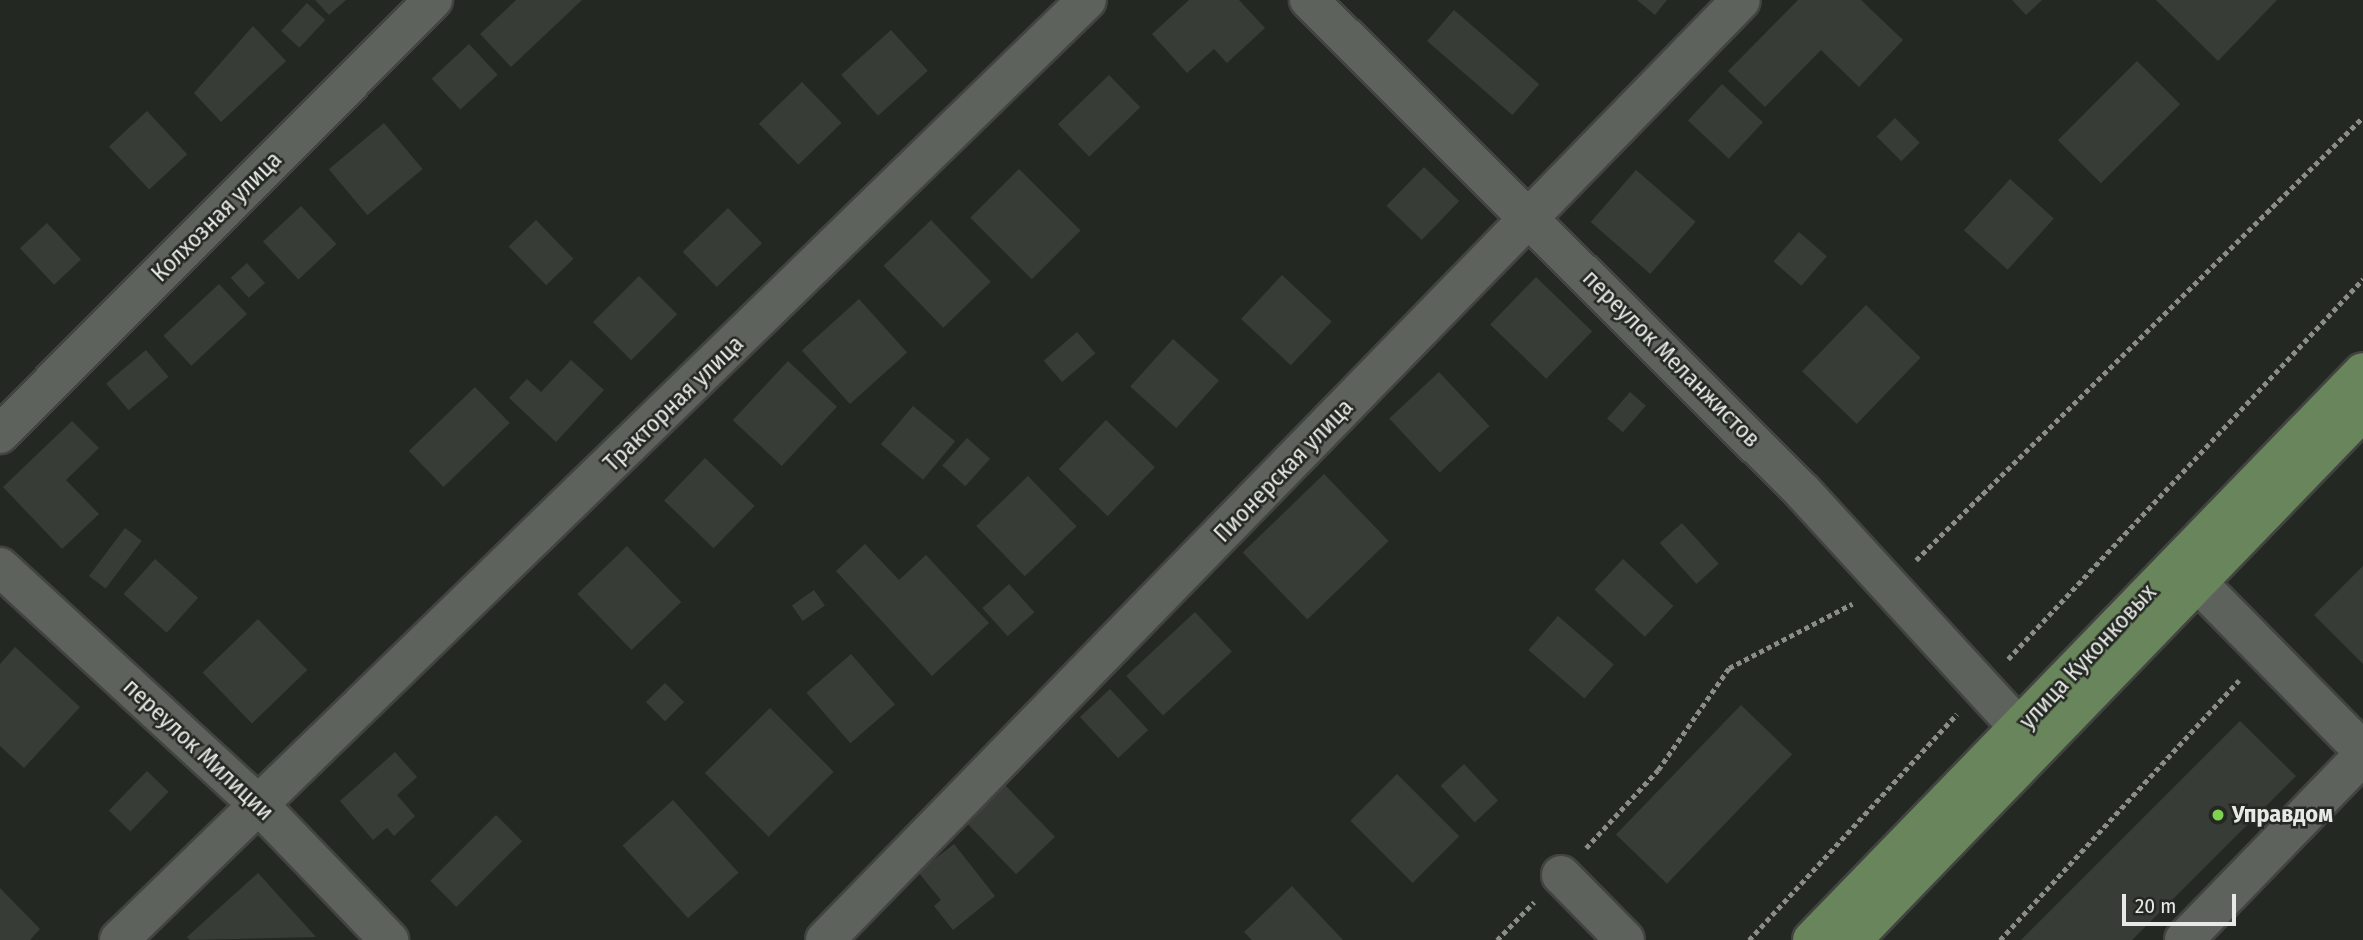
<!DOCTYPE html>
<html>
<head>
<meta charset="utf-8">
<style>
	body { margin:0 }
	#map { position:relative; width:2363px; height:940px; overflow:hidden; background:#242822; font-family:"Fira Sans Condensed",sans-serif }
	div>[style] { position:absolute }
	.building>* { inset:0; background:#383c36; transform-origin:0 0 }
	.path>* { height:4.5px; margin-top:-2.25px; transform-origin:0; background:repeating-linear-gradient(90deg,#8a8d88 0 5px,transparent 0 8.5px) }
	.roads { filter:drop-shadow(2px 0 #414440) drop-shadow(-2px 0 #414440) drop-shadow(0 2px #414440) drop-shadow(0 -2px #414440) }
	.minor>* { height:38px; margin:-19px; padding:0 19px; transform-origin:19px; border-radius:19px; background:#5e625c }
	.major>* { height:38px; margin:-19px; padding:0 19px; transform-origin:19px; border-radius:19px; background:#69855b }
	.dots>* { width:19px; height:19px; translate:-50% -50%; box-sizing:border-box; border:4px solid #242822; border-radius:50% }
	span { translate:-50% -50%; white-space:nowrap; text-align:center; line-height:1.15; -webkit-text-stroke:5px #242822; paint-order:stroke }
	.street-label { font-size:24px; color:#e6e9e5 }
	.poi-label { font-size:24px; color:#e6e9e5; font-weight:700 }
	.left { translate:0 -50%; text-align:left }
	.scale { position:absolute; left:2122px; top:894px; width:114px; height:32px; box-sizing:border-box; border:4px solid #e6e9e5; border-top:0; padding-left:9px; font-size:21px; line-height:24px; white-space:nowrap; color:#e6e9e5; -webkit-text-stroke:5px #242822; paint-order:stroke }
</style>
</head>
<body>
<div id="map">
	<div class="building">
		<div style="clip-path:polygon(315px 0,346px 0,329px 15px)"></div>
		<div style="clip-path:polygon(516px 0,582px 0,511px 67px,480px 34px)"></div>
		<div style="clip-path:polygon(1189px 0,1239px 0,1265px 28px,1227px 63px,1214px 49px,1187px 73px,1152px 34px)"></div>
		<div style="clip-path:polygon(1637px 0,1667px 0,1655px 15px)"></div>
		<div style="clip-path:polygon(1798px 0,1861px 0,1903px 40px,1859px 87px,1821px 50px,1765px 107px,1728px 71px)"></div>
		<div style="clip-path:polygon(2012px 0,2042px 0,2026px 15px)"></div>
		<div style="clip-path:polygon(2156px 0,2277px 0,2218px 61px)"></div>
		<div style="left:307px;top:3px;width:25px;height:38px;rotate:43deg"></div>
		<div style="left:1454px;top:10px;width:113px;height:41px;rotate:41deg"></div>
		<div style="clip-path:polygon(253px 26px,286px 61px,221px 122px,194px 93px)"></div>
		<div style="left:891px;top:30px;width:55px;height:67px;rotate:48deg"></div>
		<div style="left:469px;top:44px;width:42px;height:51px;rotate:47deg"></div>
		<div style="left:2137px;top:61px;width:61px;height:112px;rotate:45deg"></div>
		<div style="left:1109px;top:75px;width:45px;height:71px;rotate:46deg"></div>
		<div style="left:802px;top:82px;width:57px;height:60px;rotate:46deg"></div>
		<div style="left:1722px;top:84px;width:56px;height:50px;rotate:43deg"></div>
		<div style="left:147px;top:111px;width:59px;height:52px;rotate:47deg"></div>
		<div style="left:1895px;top:118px;width:35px;height:26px;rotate:45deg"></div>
		<div style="left:384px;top:123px;width:60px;height:72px;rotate:50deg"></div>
		<div style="left:1424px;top:167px;width:49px;height:54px;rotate:44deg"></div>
		<div style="left:1019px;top:169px;width:87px;height:69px;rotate:45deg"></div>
		<div style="left:1636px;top:170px;width:79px;height:69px;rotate:41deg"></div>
		<div style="left:2010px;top:179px;width:59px;height:69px;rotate:42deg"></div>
		<div style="left:301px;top:206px;width:52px;height:52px;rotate:47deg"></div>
		<div style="left:728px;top:208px;width:49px;height:63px;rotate:46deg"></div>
		<div style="left:536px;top:220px;width:54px;height:38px;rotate:46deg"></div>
		<div style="left:931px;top:220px;width:86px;height:66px;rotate:46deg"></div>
		<div style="left:47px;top:223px;width:50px;height:37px;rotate:47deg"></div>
		<div style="left:1799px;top:232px;width:37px;height:39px;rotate:41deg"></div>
		<div style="left:247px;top:263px;width:27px;height:22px;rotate:48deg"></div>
		<div style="left:1282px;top:275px;width:68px;height:60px;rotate:43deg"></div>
		<div style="left:639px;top:276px;width:54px;height:65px;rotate:45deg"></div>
		<div style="left:1536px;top:277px;width:78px;height:66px;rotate:44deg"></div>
		<div style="left:219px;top:284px;width:41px;height:76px;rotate:47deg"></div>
		<div style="left:859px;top:299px;width:72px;height:77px;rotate:48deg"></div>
		<div style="left:1866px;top:305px;width:76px;height:92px;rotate:44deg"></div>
		<div style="left:1077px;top:332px;width:28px;height:44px;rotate:49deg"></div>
		<div style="left:1173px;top:339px;width:62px;height:64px;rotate:42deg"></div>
		<div style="left:146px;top:350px;width:35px;height:52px;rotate:50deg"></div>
		<div style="clip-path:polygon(571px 360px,604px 390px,556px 442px,509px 398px,527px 379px,541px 392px)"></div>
		<div style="left:788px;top:361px;width:67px;height:81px;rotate:43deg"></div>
		<div style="left:1439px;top:372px;width:74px;height:68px;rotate:47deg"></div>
		<div style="left:475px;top:387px;width:50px;height:92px;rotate:46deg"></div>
		<div style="left:1630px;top:392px;width:21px;height:35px;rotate:41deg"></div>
		<div style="left:913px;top:406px;width:55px;height:50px;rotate:40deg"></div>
		<div style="left:1106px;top:420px;width:68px;height:68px;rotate:44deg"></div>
		<div style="clip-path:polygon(72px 421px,99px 448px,66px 480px,99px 514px,62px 549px,3px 487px)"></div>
		<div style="left:967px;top:438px;width:31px;height:37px;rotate:42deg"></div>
		<div style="left:705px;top:458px;width:69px;height:59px;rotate:44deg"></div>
		<div style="left:1324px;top:474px;width:93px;height:113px;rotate:46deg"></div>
		<div style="left:1028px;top:476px;width:70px;height:72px;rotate:46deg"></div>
		<div style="left:1682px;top:523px;width:55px;height:30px;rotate:48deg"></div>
		<div style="left:125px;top:528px;width:21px;height:60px;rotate:37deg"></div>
		<div style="clip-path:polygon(865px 544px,899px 580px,926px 555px,989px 623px,932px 676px,836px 571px)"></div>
		<div style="left:627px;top:546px;width:78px;height:69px;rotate:46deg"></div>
		<div style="left:155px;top:559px;width:58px;height:47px;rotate:42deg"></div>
		<div style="left:1623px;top:559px;width:69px;height:42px;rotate:43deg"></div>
		<div style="clip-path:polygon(2363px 566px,2363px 664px,2314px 615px)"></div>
		<div style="left:1009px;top:584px;width:38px;height:36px;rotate:48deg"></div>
		<div style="left:814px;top:590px;width:19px;height:27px;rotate:55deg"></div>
		<div style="left:1195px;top:612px;width:54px;height:94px;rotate:47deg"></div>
		<div style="left:1558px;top:616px;width:74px;height:45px;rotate:41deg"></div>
		<div style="left:258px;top:619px;width:71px;height:77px;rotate:46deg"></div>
		<div style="clip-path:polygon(15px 647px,80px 707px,24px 768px,0 746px,0 664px)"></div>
		<div style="left:851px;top:654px;width:67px;height:59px;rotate:49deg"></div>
		<div style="left:665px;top:683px;width:27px;height:27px;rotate:45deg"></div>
		<div style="left:1110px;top:689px;width:56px;height:41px;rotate:47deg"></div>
		<div style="left:1741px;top:705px;width:71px;height:180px;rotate:44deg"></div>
		<div style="left:770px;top:708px;width:90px;height:92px;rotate:45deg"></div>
		<div style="clip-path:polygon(2240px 721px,2296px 776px,2132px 940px,2021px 940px)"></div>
		<div style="clip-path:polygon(395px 752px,417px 777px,397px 795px,415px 816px,394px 836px,387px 828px,373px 840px,340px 801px)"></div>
		<div style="left:1464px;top:764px;width:50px;height:32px;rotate:47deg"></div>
		<div style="left:147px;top:771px;width:30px;height:55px;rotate:44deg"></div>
		<div style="left:1397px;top:774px;width:88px;height:66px;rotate:45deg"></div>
		<div style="left:1005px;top:785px;width:72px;height:54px;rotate:46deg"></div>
		<div style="left:673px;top:800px;width:98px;height:68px;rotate:48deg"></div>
		<div style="left:496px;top:815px;width:37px;height:93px;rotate:45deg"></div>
		<div style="clip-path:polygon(954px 844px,995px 896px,953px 930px,934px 906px,941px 900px,918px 872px)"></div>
		<div style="clip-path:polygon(258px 873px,316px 937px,190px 940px,187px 937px)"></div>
		<div style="clip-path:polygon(1292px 886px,1343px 940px,1252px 940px,1244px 932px)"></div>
		<div style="clip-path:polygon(0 888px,40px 929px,30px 940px,0 940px)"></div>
	</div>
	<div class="path">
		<div style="left:1916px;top:560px;width:629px;rotate:-44.74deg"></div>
		<div style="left:2008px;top:659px;width:520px;rotate:-46.95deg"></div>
		<div style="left:1586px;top:848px;width:106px;rotate:-47.3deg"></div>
		<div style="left:1658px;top:770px;width:124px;rotate:-55.2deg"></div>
		<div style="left:1729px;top:668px;width:139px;rotate:-27.5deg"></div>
		<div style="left:1497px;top:940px;width:53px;rotate:-45.8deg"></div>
		<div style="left:1749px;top:940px;width:307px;rotate:-47.4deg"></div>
		<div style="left:2000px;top:940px;width:353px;rotate:-47.4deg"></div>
	</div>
	<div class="roads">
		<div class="minor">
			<div style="left:1309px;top:0;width:697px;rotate:44.88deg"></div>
			<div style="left:1803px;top:492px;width:321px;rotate:47.5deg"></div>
			<div style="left:0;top:434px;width:613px;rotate:-45.07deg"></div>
			<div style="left:0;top:567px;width:355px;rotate:42.6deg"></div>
			<div style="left:261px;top:807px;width:185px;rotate:46.1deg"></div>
			<div style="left:2198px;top:583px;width:235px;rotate:45.5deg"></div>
			<div style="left:1561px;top:875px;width:91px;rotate:45.4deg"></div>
			<div style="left:119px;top:940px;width:1349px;rotate:-44.16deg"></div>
			<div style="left:825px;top:940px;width:1312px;rotate:-45.74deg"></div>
			<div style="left:2184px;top:940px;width:257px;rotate:-45.9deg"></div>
		</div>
		<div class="major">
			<div style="left:1812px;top:940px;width:791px;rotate:-45.87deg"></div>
			<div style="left:1852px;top:940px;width:736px;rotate:-45.99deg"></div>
		</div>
	</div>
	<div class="dots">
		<div style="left:2218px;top:815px;background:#80d051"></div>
	</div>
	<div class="street-label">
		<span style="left:217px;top:217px;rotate:-45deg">Колхозная улица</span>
		<span style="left:1671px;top:359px;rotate:45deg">переулок Меланжистов</span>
		<span style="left:674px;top:404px;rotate:-44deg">Тракторная улица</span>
		<span style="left:1284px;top:471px;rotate:-46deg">Пионерская улица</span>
		<span style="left:2088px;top:657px;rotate:-47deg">улица Куконковых</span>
		<span style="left:198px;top:750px;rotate:43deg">переулок Милиции</span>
	</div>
	<div class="poi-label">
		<span class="left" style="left:2232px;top:815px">Управдом</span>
	</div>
	<div class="scale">20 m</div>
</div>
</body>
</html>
